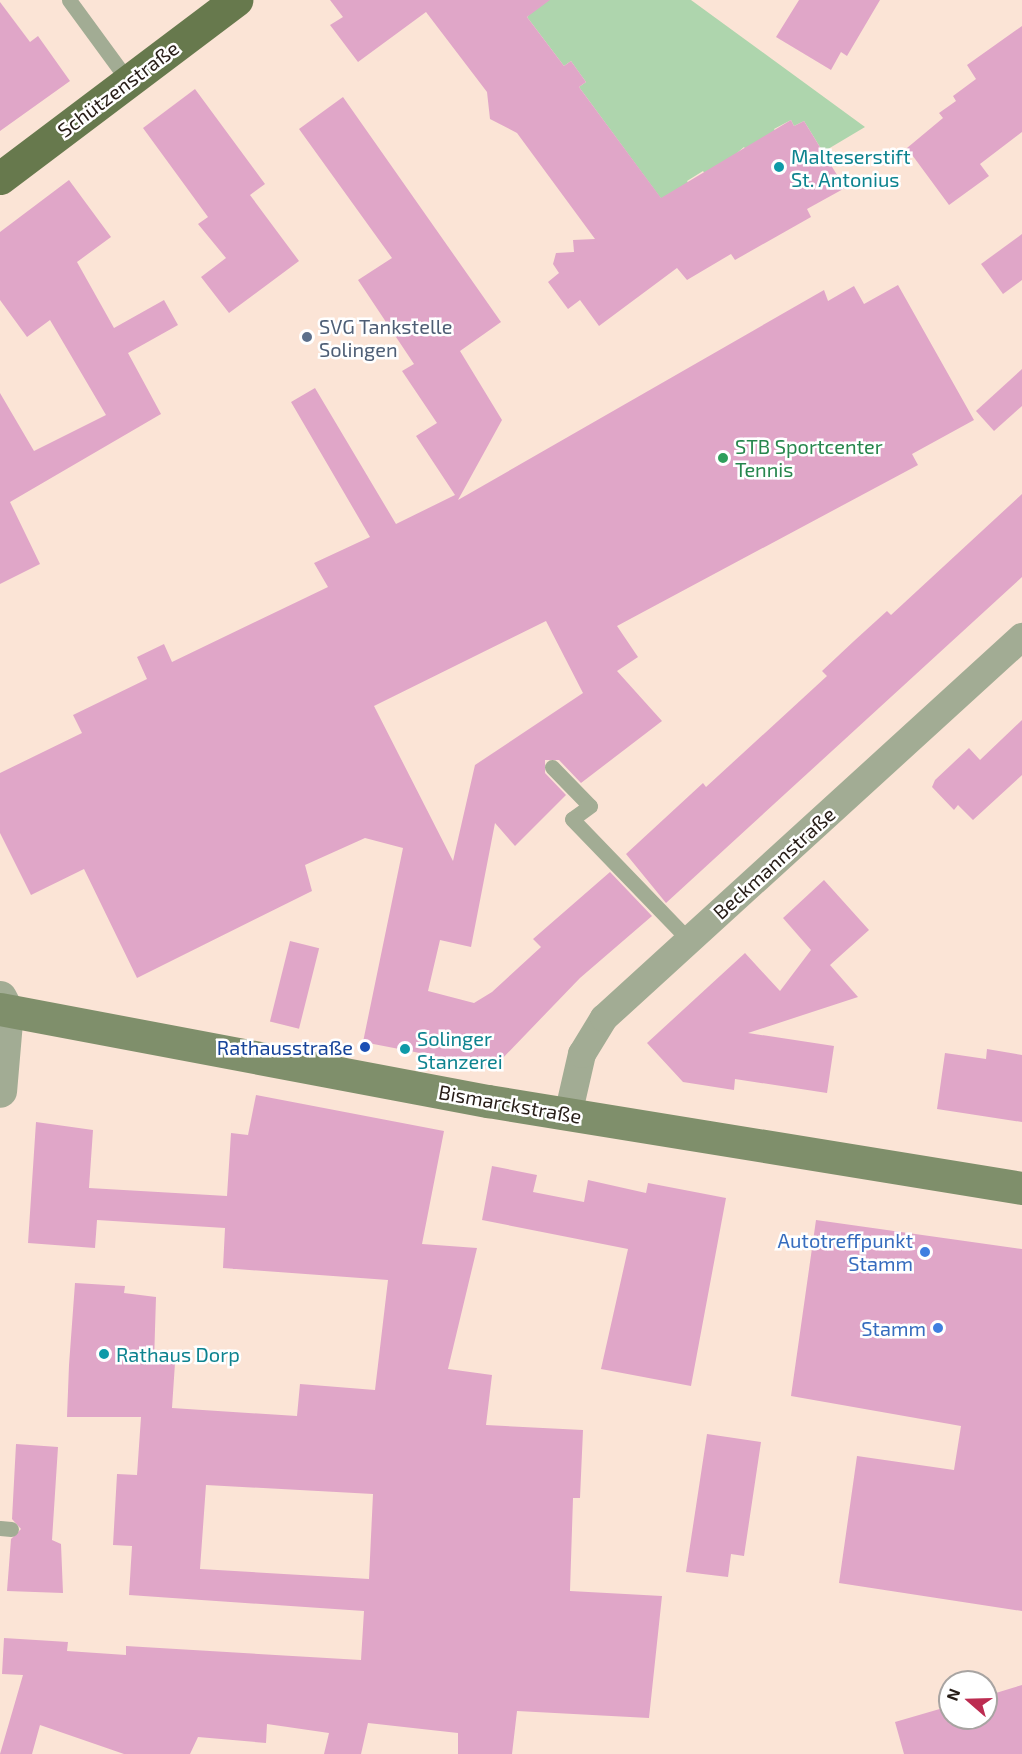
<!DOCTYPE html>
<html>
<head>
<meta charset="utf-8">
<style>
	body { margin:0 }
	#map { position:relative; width:1022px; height:1754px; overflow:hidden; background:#fbe4d6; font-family:"Exo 2",sans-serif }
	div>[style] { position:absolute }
	.green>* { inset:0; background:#aed5ad }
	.building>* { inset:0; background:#e0a6c8; transform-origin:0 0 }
	.service>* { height:15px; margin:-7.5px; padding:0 7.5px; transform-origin:7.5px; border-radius:7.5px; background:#a2ac94 }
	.minor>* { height:28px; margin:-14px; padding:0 14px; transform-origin:14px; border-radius:14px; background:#a2ac94 }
	.tertiary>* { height:33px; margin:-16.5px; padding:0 16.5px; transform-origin:16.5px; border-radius:16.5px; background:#a2ac94 }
	.secondary>* { height:33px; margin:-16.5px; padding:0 16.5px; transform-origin:16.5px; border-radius:16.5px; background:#7f8f6b }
	.primary>* { height:33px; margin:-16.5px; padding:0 16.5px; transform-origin:16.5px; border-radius:16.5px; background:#67794d }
	.dots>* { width:16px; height:16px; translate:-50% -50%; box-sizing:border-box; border:3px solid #fff; border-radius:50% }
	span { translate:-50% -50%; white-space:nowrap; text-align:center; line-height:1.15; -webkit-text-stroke:5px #fff; paint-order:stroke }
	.street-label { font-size:20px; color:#261c16 }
	.culture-label { font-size:20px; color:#0d838f }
	.left { translate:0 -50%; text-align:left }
	.service-label { font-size:20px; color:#4e5e75 }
	.leisure-label { font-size:20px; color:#27864d }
	.transit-label { font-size:20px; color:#164399 }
	.right { translate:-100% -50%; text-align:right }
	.shop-label { font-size:20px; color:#366cbe }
	.north { position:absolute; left:938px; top:1670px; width:60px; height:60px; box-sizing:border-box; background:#fff; border:2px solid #a8a4a2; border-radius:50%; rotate:290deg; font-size:16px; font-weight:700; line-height:24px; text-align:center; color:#261c16 }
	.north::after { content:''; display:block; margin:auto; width:21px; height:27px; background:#bc2c51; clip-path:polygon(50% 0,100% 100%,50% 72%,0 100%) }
</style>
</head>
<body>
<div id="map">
	<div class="green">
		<div style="clip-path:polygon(545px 0,691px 0,865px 127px,823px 152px,804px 121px,794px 126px,791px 120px,774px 129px,778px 136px,748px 153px,744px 147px,708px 178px,703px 171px,687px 181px,692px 188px,665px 204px,579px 87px,586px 82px,578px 71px,571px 61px,564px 66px,527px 17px)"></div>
	</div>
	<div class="building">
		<div style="clip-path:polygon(330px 0,550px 0,527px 17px,564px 66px,571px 61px,586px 82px,579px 87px,661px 198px,791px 120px,794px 126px,804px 121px,845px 188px,807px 209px,811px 217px,735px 260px,731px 254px,687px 280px,677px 268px,599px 326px,580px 300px,568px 309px,548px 282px,559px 273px,553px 264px,556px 253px,574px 252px,573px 240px,595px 239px,517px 133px,490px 119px,487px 92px,426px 12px,358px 62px,330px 25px,343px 17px)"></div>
		<div style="clip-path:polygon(799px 0,880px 0,847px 56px,841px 52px,831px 70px,776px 37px)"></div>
		<div style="clip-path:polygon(0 2px,30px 42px,38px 36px,70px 81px,0 131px)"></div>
		<div style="clip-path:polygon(1022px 26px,1022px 132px,980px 164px,989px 176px,949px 205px,907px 148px,943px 118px,939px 113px,956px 101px,953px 96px,976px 79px,967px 65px)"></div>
		<div style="clip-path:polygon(195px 89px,265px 184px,250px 195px,299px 261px,229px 313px,201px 277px,226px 258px,198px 224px,208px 217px,143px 128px)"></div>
		<div style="clip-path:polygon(evenodd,343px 97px,501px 322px,460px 351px,502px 420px,458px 500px,824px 290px,828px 301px,854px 286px,864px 304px,898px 285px,974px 420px,912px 454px,918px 465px,617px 626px,638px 657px,617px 671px,662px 721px,581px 783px,559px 760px,545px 760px,545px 773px,566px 795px,515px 846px,495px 823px,471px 947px,440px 940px,428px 991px,474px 1003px,492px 992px,541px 947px,533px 939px,610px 872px,652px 916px,580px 978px,499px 1062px,487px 1066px,363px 1042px,403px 848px,365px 838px,305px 865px,312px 891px,137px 978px,84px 869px,31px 895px,0 833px,0 773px,82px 733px,73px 715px,147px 679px,137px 657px,164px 644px,172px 662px,328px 587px,314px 563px,370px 537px,291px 402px,315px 388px,396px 524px,455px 495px,416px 436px,437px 423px,402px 371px,414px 364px,358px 280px,392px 258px,299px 129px,343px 97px,546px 621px,583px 693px,475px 765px,453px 861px,374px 706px,546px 621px)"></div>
		<div style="clip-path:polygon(69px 180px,111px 237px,77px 262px,114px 328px,164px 300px,178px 325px,128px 353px,161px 414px,10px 502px,40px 564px,0 584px,0 393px,34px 451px,106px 415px,50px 320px,27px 337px,0 300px,0 232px)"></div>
		<div style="clip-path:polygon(1022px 234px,1022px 280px,1003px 294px,981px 264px)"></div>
		<div style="clip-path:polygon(1022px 369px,1022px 406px,994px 431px,976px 411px)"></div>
		<div style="clip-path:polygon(1022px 494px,1022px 577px,666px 903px,626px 854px,703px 783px,706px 787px,827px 676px,822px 671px,854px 641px,887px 611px,891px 615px)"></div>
		<div style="clip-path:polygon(1022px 720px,1022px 775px,973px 820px,958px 805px,954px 810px,932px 787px,935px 780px,969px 748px,980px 760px)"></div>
		<div style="clip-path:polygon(824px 880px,869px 930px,830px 965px,858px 997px,748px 1033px,834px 1046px,827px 1093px,735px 1079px,734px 1090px,683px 1082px,647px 1043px,745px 953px,780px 991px,811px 950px,783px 918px)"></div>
		<div style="left:290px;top:941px;width:30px;height:83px;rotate:14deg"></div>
		<div style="clip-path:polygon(987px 1049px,1022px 1055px,1022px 1122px,937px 1109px,945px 1053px,986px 1059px)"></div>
		<div style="clip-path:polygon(evenodd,256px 1095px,444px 1131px,422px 1244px,477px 1248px,448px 1369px,492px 1375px,486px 1425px,583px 1430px,580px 1498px,573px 1498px,570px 1591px,662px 1596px,649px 1718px,517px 1711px,512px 1754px,458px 1754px,458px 1733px,368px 1723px,361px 1754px,324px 1754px,329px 1733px,267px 1724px,266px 1743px,198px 1737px,190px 1754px,124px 1754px,40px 1725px,32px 1754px,0 1754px,23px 1675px,2px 1674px,4px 1638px,68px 1642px,67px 1651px,126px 1655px,126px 1646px,361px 1660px,364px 1611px,129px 1595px,132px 1546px,113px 1545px,117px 1474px,137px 1475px,141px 1417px,67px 1417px,69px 1365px,75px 1283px,125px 1286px,124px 1293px,156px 1297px,154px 1362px,175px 1363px,172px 1408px,297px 1416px,300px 1384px,375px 1390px,388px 1280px,223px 1268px,225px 1228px,97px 1220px,95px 1248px,28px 1243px,36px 1122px,93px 1130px,89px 1188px,227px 1196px,231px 1133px,248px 1135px,256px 1095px,206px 1485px,373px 1494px,369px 1579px,200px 1569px,206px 1485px)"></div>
		<div style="clip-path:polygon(492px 1166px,537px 1175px,533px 1192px,584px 1202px,588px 1180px,646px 1193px,648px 1183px,726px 1198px,691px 1386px,601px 1369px,628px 1249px,482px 1220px)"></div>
		<div style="clip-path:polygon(816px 1220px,1022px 1249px,1022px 1611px,839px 1583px,857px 1456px,954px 1470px,961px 1426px,791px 1396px)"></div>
		<div style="clip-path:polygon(707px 1434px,761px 1442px,744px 1556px,731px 1554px,728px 1577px,686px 1572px)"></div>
		<div style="clip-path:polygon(16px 1444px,58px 1447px,52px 1540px,61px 1544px,63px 1593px,7px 1591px,11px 1539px,21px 1529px,12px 1519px)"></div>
		<div style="clip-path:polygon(1022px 1685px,1022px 1754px,904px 1754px,895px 1722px,950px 1706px,950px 1718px,986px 1718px,986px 1696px)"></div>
	</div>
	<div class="service">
		<div style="left:69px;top:0;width:102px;rotate:53.8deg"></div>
		<div style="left:552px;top:767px;width:54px;rotate:45.7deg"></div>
		<div style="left:590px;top:806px;width:22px;rotate:144deg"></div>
		<div style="left:572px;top:819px;width:168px;rotate:46deg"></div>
		<div style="left:0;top:1528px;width:11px;rotate:5deg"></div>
	</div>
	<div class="minor">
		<div style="left:568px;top:1115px;width:63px;rotate:-77.1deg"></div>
		<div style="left:582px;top:1054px;width:42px;rotate:-58.6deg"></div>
		<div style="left:604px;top:1018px;width:566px;rotate:-42.35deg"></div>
	</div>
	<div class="tertiary">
		<div style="left:0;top:997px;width:15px;rotate:62deg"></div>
		<div style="left:7px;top:1010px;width:81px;rotate:94.9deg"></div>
	</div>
	<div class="secondary">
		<div style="left:0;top:1009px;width:497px;rotate:10.7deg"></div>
		<div style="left:488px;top:1101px;width:541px;rotate:9.25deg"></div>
	</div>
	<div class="primary">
		<div style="left:0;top:178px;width:296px;rotate:-37deg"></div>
	</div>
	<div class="dots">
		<div style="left:779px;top:167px;background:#0f9aa8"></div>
		<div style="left:307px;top:337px;background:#5c6f8a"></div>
		<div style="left:723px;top:458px;background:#2e9e5b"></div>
		<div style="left:365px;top:1047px;background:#1a4fb4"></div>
		<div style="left:405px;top:1049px;background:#0f9aa8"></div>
		<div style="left:925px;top:1252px;background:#3f7fe0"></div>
		<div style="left:938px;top:1328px;background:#3f7fe0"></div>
		<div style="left:104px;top:1354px;background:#0f9aa8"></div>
	</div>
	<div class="street-label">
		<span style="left:118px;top:89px;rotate:-37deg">Schützenstraße</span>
		<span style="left:774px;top:863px;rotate:-42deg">Beckmannstraße</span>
		<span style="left:510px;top:1104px;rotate:10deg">Bismarckstraße</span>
	</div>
	<div class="culture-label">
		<span class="left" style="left:791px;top:168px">Malteserstift<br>St. Antonius</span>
		<span class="left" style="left:417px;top:1050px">Solinger<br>Stanzerei</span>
		<span class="left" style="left:116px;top:1354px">Rathaus Dorp</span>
	</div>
	<div class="service-label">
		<span class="left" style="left:319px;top:338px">SVG Tankstelle<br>Solingen</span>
	</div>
	<div class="leisure-label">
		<span class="left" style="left:735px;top:458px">STB Sportcenter<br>Tennis</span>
	</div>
	<div class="transit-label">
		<span class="right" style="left:353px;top:1047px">Rathausstraße</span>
	</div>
	<div class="shop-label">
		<span class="right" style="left:913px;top:1252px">Autotreffpunkt<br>Stamm</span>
		<span class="right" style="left:926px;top:1328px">Stamm</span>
	</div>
	<div class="north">N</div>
</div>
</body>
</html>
